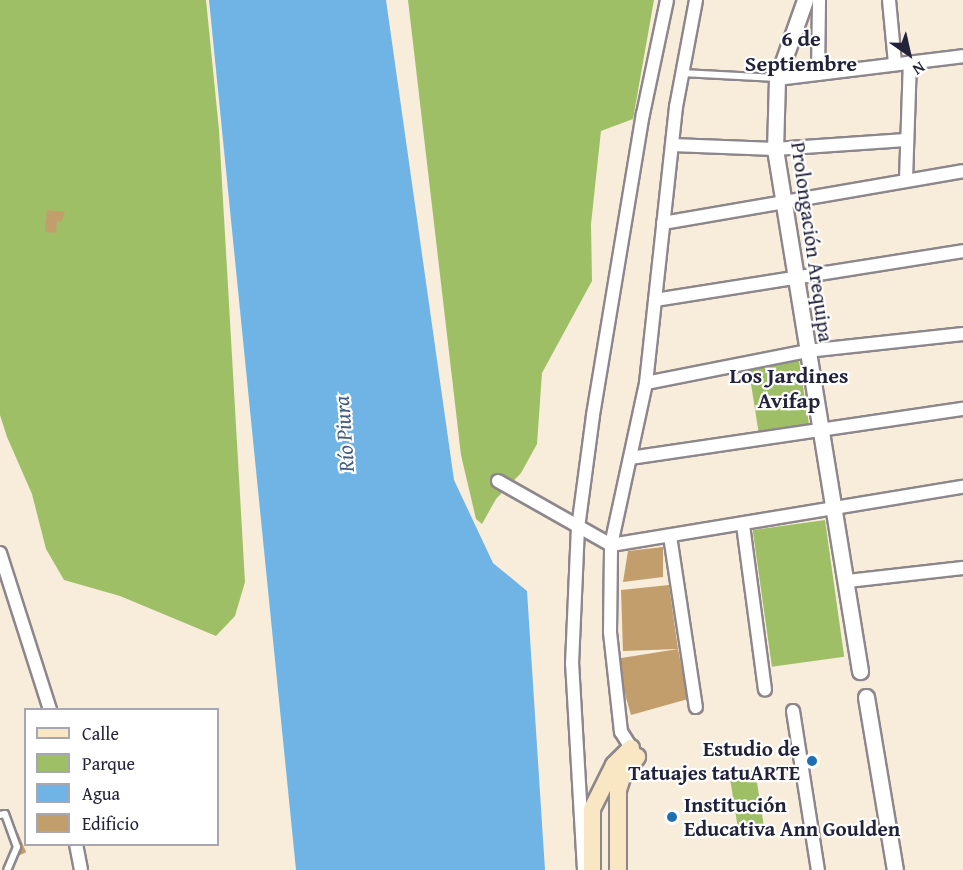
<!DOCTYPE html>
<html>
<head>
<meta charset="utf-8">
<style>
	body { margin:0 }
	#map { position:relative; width:963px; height:870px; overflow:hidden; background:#f8ecdb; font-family:"Gentium Book Plus",serif }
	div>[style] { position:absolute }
	.green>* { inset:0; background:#9fbf67; transform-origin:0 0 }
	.water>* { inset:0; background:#6fb4e5 }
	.building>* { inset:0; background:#c39e6d; transform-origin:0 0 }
	.roads { filter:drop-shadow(2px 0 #8d878b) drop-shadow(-2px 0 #8d878b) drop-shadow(0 2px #8d878b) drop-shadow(0 -2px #8d878b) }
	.service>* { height:6px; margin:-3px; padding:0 3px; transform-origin:3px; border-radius:3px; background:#fff }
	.minor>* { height:12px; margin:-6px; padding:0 6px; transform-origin:6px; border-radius:6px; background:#fff }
	.tertiary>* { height:15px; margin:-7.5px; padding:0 7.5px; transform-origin:7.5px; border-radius:7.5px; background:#fff }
	.secondary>* { height:16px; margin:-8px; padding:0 8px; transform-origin:8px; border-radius:8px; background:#f9e7c3 }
	.dots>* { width:16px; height:16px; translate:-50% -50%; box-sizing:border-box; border:3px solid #fff; border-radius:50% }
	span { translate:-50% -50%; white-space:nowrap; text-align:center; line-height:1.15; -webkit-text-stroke:4.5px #fff; paint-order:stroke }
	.street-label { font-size:21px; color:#22223b }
	.poi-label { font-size:21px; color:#22223b; font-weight:700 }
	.right { translate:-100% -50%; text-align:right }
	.left { translate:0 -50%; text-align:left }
	.neighbourhood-label { font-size:22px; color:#22223b; font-weight:700 }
	.water-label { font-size:22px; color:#415c7f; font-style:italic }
	.legend { position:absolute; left:24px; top:708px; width:195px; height:138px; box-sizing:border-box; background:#fff; border:2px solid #a7a7b1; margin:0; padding:8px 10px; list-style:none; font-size:18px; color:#22223b }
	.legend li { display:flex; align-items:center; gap:12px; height:30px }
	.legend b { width:30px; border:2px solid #a7a7b1 }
	.north { position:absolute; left:879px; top:24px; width:60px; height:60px; -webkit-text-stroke:4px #fff; paint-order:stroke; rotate:146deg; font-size:16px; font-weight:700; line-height:24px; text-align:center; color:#22223b }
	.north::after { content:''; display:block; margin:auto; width:21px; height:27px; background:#22223b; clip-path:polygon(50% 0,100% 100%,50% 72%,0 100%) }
</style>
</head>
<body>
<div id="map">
	<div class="green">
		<div style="clip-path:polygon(0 0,206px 0,219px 130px,245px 582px,235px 616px,216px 636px,120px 596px,64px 580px,46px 549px,32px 494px,7px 437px,0 415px)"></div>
		<div style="clip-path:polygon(408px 0,654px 0,633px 119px,601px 131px,591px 224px,592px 281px,542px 373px,537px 444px,521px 473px,496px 499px,482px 524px,476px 519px,461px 455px)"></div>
		<div style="left:799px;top:361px;width:67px;height:51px;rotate:81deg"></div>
		<div style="left:825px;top:520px;width:138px;height:73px;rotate:82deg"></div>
		<div style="left:755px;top:770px;width:59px;height:26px;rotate:81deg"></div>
	</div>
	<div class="water">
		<div style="clip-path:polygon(209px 0,386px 0,454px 480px,493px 563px,527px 591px,545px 870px,296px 870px)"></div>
	</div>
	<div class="building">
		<div style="clip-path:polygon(47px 210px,65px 212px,61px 222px,57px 220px,56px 233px,45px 232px)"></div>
		<div style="clip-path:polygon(663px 547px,663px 577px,623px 582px,628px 551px)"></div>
		<div style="clip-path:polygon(669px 585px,678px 649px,623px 651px,621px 590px)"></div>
		<div style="clip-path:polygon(678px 649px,688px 699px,631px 715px,615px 659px)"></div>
		<div style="left:18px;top:833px;width:21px;height:11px;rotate:67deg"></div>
	</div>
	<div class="roads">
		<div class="service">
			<div style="left:682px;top:73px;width:95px;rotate:3deg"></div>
			<div style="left:0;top:815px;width:5px;rotate:-11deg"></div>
			<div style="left:5px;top:814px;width:35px;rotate:70deg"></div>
			<div style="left:17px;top:847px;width:25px;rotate:113deg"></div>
		</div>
		<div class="minor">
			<div style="left:889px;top:0;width:64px;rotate:84.6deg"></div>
			<div style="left:818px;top:74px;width:74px;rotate:-89.2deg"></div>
			<div style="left:777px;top:79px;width:187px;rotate:-7deg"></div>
			<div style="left:672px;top:145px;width:103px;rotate:2.2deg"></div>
			<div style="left:775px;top:149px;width:131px;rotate:-3.9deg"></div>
			<div style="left:906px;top:180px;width:118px;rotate:-88.1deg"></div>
			<div style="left:663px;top:223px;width:304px;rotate:-9.8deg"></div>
			<div style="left:655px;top:300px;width:312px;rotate:-9deg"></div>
			<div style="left:646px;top:383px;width:164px;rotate:-11.2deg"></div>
			<div style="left:807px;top:351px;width:157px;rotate:-6.2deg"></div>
			<div style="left:630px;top:458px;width:337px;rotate:-8.4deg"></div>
			<div style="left:498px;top:481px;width:130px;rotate:29.5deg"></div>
			<div style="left:611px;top:545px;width:357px;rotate:-9.4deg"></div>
			<div style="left:743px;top:525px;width:166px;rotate:82.4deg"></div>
			<div style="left:670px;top:536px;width:173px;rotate:81.4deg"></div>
			<div style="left:0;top:553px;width:165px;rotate:72.3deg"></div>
			<div style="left:847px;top:581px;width:117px;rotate:-6.4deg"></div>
			<div style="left:793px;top:711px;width:161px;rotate:81.1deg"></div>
			<div style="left:635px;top:754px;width:26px;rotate:-122deg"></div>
			<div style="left:621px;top:732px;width:101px;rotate:-96.3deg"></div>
			<div style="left:610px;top:632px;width:87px;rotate:-89.3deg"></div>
			<div style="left:611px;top:545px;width:166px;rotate:-77.8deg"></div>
			<div style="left:646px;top:383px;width:278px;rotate:-83.8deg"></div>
			<div style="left:676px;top:107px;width:109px;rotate:-79.4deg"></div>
			<div style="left:76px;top:844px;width:26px;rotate:79deg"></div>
			<div style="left:584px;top:870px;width:206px;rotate:-93.3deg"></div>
			<div style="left:572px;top:664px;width:136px;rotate:-87.5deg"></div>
			<div style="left:578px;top:528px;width:114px;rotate:-82.4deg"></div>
			<div style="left:593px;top:415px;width:305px;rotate:-80.6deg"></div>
			<div style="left:643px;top:114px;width:116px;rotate:-78.1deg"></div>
		</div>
		<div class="tertiary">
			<div style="left:805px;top:0;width:84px;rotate:109.5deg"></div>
			<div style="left:777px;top:79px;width:70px;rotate:91.6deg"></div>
			<div style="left:775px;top:149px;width:529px;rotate:80.75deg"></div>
			<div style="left:866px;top:697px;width:175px;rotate:80.5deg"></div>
		</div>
		<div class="secondary">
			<div style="left:592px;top:870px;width:61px;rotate:-90deg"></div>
			<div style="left:592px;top:809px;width:49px;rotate:-63.4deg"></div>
			<div style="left:614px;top:765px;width:24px;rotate:-45deg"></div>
			<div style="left:618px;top:870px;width:80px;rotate:-90deg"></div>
			<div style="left:618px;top:790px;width:16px;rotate:-72deg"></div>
			<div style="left:623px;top:775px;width:23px;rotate:-52deg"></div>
		</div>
	</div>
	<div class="dots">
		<div style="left:812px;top:761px;background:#1f6fb2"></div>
		<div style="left:672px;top:817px;background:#1f6fb2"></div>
	</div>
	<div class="street-label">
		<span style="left:812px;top:242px;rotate:82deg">Prolongación Arequipa</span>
	</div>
	<div class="poi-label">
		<span class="right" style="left:800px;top:761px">Estudio de<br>Tatuajes tatuARTE</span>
		<span class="left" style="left:684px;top:817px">Institución<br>Educativa Ann Goulden</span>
	</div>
	<div class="neighbourhood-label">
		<span style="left:801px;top:51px">6 de<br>Septiembre</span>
		<span style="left:789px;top:388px">Los Jardines<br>Avifap</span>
	</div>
	<div class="water-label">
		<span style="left:344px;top:434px;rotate:-94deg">Río Piura</span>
	</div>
	<ul class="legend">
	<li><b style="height:8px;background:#f9e7c3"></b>Calle</li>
	<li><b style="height:16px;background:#9fbf67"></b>Parque</li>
	<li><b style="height:16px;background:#6fb4e5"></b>Agua</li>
	<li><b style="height:16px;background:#c39e6d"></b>Edificio</li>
	</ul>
	<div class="north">N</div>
</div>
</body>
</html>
